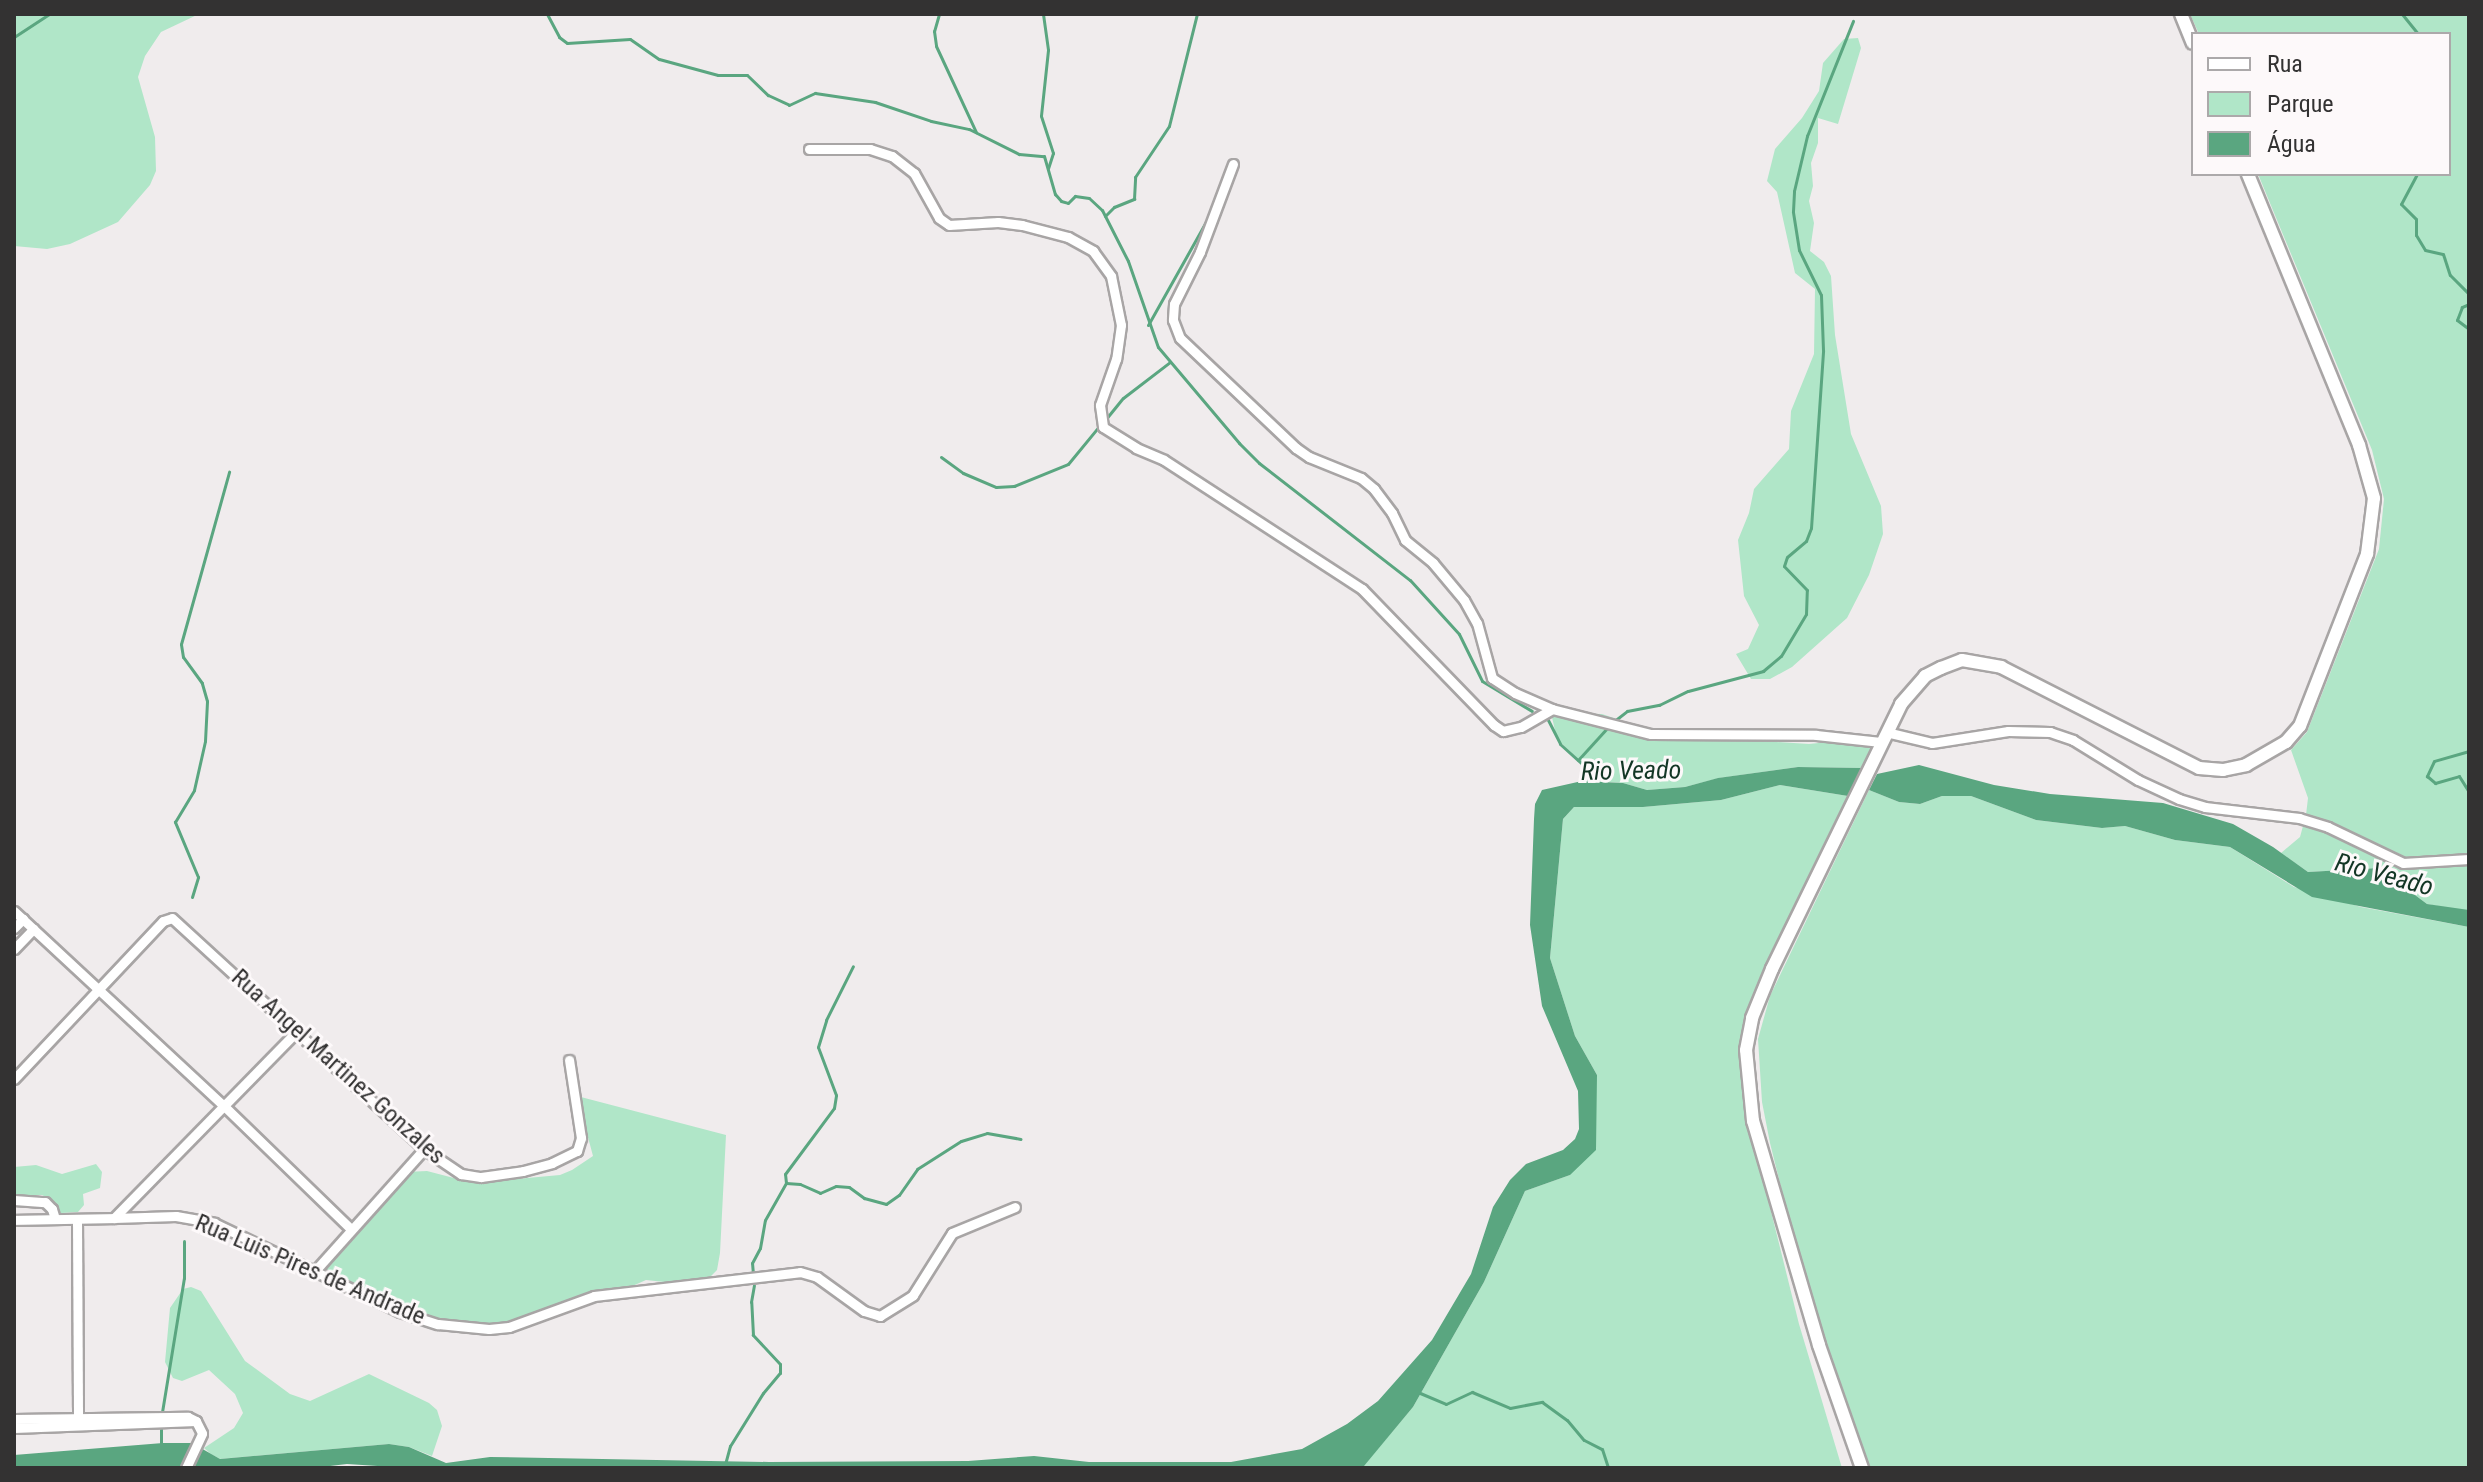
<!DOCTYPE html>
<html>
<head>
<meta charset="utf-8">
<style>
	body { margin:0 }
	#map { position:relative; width:2483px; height:1482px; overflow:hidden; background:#f0eced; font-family:"Roboto Condensed",sans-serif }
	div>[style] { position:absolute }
	.green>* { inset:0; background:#b0e6c8 }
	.water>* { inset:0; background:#5aa680 }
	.stream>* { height:3px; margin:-1.5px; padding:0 1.5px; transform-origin:1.5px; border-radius:1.5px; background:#5aa680 }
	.roads { filter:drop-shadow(2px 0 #a8a5a5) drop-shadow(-2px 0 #a8a5a5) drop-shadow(0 2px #a8a5a5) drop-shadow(0 -2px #a8a5a5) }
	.minor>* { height:9px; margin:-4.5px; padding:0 4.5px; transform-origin:4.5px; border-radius:4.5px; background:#fff }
	.secondary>* { height:12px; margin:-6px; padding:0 6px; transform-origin:6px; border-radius:6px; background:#fff }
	span { translate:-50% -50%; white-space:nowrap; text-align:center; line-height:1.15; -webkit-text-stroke:6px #fdf9fa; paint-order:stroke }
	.street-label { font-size:24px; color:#333232 }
	.water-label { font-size:26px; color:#133625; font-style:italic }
	.frame { position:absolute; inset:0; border:16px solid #333232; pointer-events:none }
	.legend { position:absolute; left:2191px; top:32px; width:260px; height:144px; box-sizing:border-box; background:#fdf9fa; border:2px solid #aca9aa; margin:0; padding:10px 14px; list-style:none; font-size:24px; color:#333232 }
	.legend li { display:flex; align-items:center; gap:16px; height:40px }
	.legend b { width:40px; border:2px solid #aca9aa }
</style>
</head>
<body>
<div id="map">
	<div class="green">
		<div style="clip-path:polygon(14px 14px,199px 14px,161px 32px,145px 56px,138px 77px,155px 137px,156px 171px,150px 185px,118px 222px,70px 244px,47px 249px,14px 246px)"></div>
		<div style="clip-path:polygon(2190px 14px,2469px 14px,2469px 910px,2464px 911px,2427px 904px,2379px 868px,2308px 872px,2281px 853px,2300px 837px,2306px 815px,2308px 798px,2291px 750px,2307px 732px,2379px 549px,2384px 499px,2372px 450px,2258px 174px,2449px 174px,2449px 34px,2199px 34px)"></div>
		<div style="clip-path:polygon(1858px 38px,1861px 48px,1838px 124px,1818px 118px,1818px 143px,1811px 163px,1813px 186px,1809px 201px,1814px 223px,1810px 251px,1824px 262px,1831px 276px,1835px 335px,1851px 434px,1881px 506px,1883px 534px,1869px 575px,1847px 618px,1792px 667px,1770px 679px,1751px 679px,1736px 654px,1748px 649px,1759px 625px,1744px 596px,1738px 540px,1749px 513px,1754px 489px,1789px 449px,1791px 411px,1814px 354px,1815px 289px,1795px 273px,1777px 192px,1767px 181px,1775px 149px,1802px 118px,1819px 91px,1823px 63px,1844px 39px)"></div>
		<div style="clip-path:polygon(1551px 713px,1602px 714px,1658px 733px,1746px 740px,1809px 744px,1877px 737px,1862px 768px,1798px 767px,1719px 778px,1685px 787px,1647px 790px,1623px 783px,1594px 781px,1577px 758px,1557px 739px)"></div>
		<div style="clip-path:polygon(1780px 785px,1848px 796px,1757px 985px,1742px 1037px,1751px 1131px,1799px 1324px,1842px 1468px,1356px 1468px,1364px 1465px,1413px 1407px,1484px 1282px,1525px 1191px,1570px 1175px,1597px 1075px,1575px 1036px,1550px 958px,1563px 819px,1574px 807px,1643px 807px,1721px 800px)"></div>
		<div style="clip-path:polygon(1869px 790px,1899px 802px,1920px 804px,1942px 796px,1971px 796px,2036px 820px,2102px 828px,2125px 826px,2175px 840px,2230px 847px,2294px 887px,2361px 907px,2469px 927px,2469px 1468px,1859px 1468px,1814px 1320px,1770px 1143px,1762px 1102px,1758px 1039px,1770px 996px)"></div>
		<div style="clip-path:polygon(577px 1096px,726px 1135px,720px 1253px,717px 1270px,708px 1279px,683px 1284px,646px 1280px,619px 1292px,566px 1306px,523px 1326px,482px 1328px,433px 1321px,345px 1293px,307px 1275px,322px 1267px,406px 1172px,427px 1171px,473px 1183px,560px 1175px,572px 1170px,593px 1156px)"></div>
		<div style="clip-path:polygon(96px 1164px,102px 1172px,100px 1188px,83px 1194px,84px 1205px,78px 1212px,61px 1213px,50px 1199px,42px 1195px,14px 1195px,14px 1167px,36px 1165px,62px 1174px)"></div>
		<div style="clip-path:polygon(191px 1287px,201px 1291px,245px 1361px,290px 1394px,310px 1401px,369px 1374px,429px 1403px,437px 1410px,442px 1426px,432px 1456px,409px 1447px,389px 1444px,220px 1459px,211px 1454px,204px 1448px,234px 1428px,243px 1413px,235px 1394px,209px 1370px,182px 1381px,173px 1378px,165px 1362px,170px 1308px,183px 1289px)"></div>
	</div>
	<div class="water">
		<div style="clip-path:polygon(1919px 765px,1994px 785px,2050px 794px,2163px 803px,2233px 824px,2273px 847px,2308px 872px,2379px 868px,2427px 904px,2469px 910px,2469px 927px,2312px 897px,2230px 847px,2175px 840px,2125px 826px,2102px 828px,2036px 820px,1971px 796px,1942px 796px,1920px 804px,1899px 802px,1869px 790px,1877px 774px)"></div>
		<div style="clip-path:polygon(1798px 767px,1862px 768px,1848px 796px,1780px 785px,1721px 800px,1643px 807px,1574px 807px,1563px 819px,1550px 958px,1575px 1036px,1597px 1075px,1596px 1150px,1570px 1175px,1525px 1191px,1484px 1282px,1413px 1407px,1364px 1466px,408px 1468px,347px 1464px,313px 1468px,14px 1468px,14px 1455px,163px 1443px,192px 1443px,220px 1459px,389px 1444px,409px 1447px,446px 1463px,490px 1457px,769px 1462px,968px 1461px,1034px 1456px,1089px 1462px,1231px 1462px,1302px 1449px,1347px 1424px,1378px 1401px,1432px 1340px,1471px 1274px,1493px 1207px,1510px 1180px,1526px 1164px,1563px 1150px,1575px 1139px,1579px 1129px,1578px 1091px,1542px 1006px,1530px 925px,1534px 819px,1535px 804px,1542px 790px,1582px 781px,1623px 783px,1647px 790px,1685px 787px,1718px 778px)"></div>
	</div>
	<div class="stream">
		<div style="left:547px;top:14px;width:26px;rotate:62deg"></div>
		<div style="left:559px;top:37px;width:10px;rotate:37deg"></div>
		<div style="left:567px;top:43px;width:63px;rotate:-3.6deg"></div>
		<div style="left:630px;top:39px;width:35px;rotate:35deg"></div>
		<div style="left:659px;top:59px;width:61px;rotate:15.2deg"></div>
		<div style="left:718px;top:75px;width:29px"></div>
		<div style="left:747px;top:75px;width:29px;rotate:44deg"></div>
		<div style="left:768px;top:95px;width:23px;rotate:25deg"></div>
		<div style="left:789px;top:105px;width:29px;rotate:-25deg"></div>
		<div style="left:815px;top:93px;width:61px;rotate:8.5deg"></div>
		<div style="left:875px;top:102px;width:59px;rotate:18.7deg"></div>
		<div style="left:931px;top:121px;width:39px;rotate:12deg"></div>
		<div style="left:969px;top:129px;width:56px;rotate:26.6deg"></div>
		<div style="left:1019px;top:154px;width:25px;rotate:5deg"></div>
		<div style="left:1044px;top:156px;width:40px;rotate:74deg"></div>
		<div style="left:1055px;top:194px;width:9px;rotate:49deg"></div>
		<div style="left:1061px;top:201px;width:7px;rotate:16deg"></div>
		<div style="left:1068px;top:203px;width:10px;rotate:-45deg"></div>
		<div style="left:1075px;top:196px;width:14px;rotate:8deg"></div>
		<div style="left:1089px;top:198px;width:18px;rotate:43deg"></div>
		<div style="left:1102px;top:210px;width:57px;rotate:63deg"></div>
		<div style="left:1128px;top:261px;width:91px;rotate:70.8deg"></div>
		<div style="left:1158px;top:347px;width:126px;rotate:49.8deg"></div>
		<div style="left:1239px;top:443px;width:28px;rotate:45deg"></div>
		<div style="left:1259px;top:463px;width:191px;rotate:37.8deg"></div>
		<div style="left:1410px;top:580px;width:73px;rotate:47.8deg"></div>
		<div style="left:1459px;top:634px;width:52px;rotate:63.9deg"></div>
		<div style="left:1482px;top:681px;width:58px;rotate:31deg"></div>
		<div style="left:939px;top:14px;width:18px;rotate:106deg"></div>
		<div style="left:934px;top:31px;width:15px;rotate:82deg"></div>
		<div style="left:936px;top:46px;width:95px;rotate:65.1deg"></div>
		<div style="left:1043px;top:14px;width:36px;rotate:82deg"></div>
		<div style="left:1048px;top:50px;width:66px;rotate:96.1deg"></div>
		<div style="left:1041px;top:116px;width:39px;rotate:72deg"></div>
		<div style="left:1053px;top:153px;width:16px;rotate:108deg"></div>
		<div style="left:2402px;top:14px;width:26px;rotate:51deg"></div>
		<div style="left:14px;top:37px;width:42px;rotate:-33.3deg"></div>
		<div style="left:2417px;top:174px;width:34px;rotate:118deg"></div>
		<div style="left:2401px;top:204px;width:21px;rotate:45deg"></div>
		<div style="left:2416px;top:219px;width:16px;rotate:90deg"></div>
		<div style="left:2416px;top:235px;width:17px;rotate:59deg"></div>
		<div style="left:2425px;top:250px;width:18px;rotate:13deg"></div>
		<div style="left:2443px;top:254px;width:22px;rotate:72deg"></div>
		<div style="left:2450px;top:275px;width:27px;rotate:45deg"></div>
		<div style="left:1105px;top:216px;width:13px;rotate:-45deg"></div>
		<div style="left:1114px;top:207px;width:22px;rotate:-22deg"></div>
		<div style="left:1134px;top:199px;width:22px;rotate:-87deg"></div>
		<div style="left:1135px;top:177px;width:61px;rotate:-56.3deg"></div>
		<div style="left:1169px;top:126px;width:115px;rotate:-76deg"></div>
		<div style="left:2469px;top:304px;width:8px;rotate:157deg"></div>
		<div style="left:2462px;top:307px;width:14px;rotate:111deg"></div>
		<div style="left:2457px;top:320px;width:15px;rotate:37deg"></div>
		<div style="left:1148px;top:325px;width:120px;rotate:-60.7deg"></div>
		<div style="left:1105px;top:420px;width:28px;rotate:-51deg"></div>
		<div style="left:1123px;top:398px;width:59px;rotate:-37.5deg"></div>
		<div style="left:941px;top:457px;width:27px;rotate:36deg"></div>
		<div style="left:963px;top:473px;width:36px;rotate:23deg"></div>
		<div style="left:996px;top:487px;width:18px;rotate:-3deg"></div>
		<div style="left:1014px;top:486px;width:58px;rotate:-22.2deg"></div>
		<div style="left:1068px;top:464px;width:50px;rotate:-50.6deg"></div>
		<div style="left:1546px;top:716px;width:31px;rotate:63deg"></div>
		<div style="left:1560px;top:744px;width:31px;rotate:42deg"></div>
		<div style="left:1583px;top:765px;width:20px;rotate:70deg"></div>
		<div style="left:1613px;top:722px;width:18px;rotate:-38deg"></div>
		<div style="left:1627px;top:711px;width:33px;rotate:-11deg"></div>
		<div style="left:1659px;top:705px;width:32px;rotate:-26deg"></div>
		<div style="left:1688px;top:691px;width:78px;rotate:-14.9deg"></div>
		<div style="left:1763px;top:671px;width:23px;rotate:-40deg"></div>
		<div style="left:1781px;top:656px;width:49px;rotate:-59.2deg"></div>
		<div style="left:1806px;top:614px;width:24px;rotate:-88deg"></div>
		<div style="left:1807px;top:590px;width:33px;rotate:-134deg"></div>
		<div style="left:1784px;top:566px;width:9px;rotate:-72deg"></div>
		<div style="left:1787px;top:557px;width:25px;rotate:-40deg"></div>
		<div style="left:1806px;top:541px;width:14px;rotate:-69deg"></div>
		<div style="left:1811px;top:528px;width:178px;rotate:-86.1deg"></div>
		<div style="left:1823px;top:350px;width:55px;rotate:-92.1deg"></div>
		<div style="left:1821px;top:295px;width:50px;rotate:-116.1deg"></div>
		<div style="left:1799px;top:250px;width:39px;rotate:-99deg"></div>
		<div style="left:1793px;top:211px;width:20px;rotate:-87deg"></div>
		<div style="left:1794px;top:191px;width:57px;rotate:-76.7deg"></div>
		<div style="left:1807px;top:136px;width:124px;rotate:-68.2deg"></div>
		<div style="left:2469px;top:751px;width:36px;rotate:164deg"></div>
		<div style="left:2434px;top:761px;width:17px;rotate:115deg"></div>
		<div style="left:2427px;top:776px;width:11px;rotate:41deg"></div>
		<div style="left:2435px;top:783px;width:25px;rotate:-16deg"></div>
		<div style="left:2459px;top:776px;width:19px;rotate:58deg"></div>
		<div style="left:1578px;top:760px;width:43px;rotate:-47.8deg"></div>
		<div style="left:192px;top:897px;width:21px;rotate:-73deg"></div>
		<div style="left:198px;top:877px;width:60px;rotate:-112.7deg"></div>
		<div style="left:175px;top:822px;width:37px;rotate:-59deg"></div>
		<div style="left:194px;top:790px;width:50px;rotate:-77.3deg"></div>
		<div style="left:205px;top:741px;width:40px;rotate:-87.1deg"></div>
		<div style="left:207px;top:701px;width:19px;rotate:-106deg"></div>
		<div style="left:202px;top:683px;width:32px;rotate:-126deg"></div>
		<div style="left:183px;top:657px;width:13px;rotate:-99deg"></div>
		<div style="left:181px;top:644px;width:179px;rotate:-74.4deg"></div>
		<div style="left:786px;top:1183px;width:14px;rotate:4deg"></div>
		<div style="left:800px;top:1184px;width:22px;rotate:24deg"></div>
		<div style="left:820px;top:1193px;width:17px;rotate:-24deg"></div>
		<div style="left:836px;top:1186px;width:13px;rotate:4deg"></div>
		<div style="left:849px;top:1187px;width:19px;rotate:36deg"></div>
		<div style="left:864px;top:1198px;width:23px;rotate:15deg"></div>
		<div style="left:886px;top:1204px;width:16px;rotate:-35deg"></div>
		<div style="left:899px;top:1195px;width:32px;rotate:-55deg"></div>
		<div style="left:917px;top:1169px;width:52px;rotate:-32.5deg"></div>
		<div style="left:961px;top:1141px;width:27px;rotate:-17deg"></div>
		<div style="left:987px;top:1133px;width:34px;rotate:10deg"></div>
		<div style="left:753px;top:1274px;width:11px;rotate:-95deg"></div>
		<div style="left:752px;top:1263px;width:17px;rotate:-62deg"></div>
		<div style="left:760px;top:1248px;width:28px;rotate:-80deg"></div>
		<div style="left:765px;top:1220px;width:43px;rotate:-60.4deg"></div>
		<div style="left:786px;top:1183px;width:9px;rotate:-96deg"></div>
		<div style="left:785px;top:1174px;width:82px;rotate:-53.4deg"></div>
		<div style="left:834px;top:1108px;width:13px;rotate:-81deg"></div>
		<div style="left:836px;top:1095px;width:51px;rotate:-110.6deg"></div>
		<div style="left:818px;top:1047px;width:28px;rotate:-73deg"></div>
		<div style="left:826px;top:1020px;width:60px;rotate:-63.4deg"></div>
		<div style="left:1420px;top:1393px;width:28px;rotate:23deg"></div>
		<div style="left:1446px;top:1404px;width:29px;rotate:-25deg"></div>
		<div style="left:1472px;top:1392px;width:41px;rotate:22.8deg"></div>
		<div style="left:1510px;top:1408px;width:33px;rotate:-11deg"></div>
		<div style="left:1542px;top:1402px;width:31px;rotate:36deg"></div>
		<div style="left:1567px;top:1420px;width:26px;rotate:50deg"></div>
		<div style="left:1584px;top:1440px;width:20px;rotate:27deg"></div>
		<div style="left:1602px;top:1449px;width:20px;rotate:72deg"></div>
		<div style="left:162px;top:1412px;width:136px;rotate:-80.7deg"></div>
		<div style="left:184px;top:1278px;width:37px;rotate:-90deg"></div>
		<div style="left:161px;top:1445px;width:16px;rotate:-90deg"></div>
		<div style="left:724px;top:1468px;width:23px;rotate:-75deg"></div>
		<div style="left:730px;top:1446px;width:62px;rotate:-58.1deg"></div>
		<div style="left:763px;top:1393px;width:26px;rotate:-50deg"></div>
		<div style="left:780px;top:1373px;width:9px;rotate:-90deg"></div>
		<div style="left:780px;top:1364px;width:40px;rotate:-133deg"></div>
		<div style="left:753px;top:1335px;width:33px;rotate:-93deg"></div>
		<div style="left:751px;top:1302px;width:17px;rotate:-80deg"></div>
	</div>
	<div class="roads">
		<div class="minor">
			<div style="left:809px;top:149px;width:61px"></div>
			<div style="left:870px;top:149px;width:23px;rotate:18deg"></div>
			<div style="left:892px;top:156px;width:28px;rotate:38deg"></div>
			<div style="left:914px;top:173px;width:51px;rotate:60.9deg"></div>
			<div style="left:939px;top:218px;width:12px;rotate:35deg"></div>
			<div style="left:949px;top:225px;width:49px;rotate:-3.5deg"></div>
			<div style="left:998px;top:222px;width:24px;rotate:7deg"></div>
			<div style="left:1022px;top:225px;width:48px;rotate:14.6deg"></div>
			<div style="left:1068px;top:237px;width:29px;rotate:29deg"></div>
			<div style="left:1093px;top:251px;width:31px;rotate:54deg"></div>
			<div style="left:1111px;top:276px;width:50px;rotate:78.5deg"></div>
			<div style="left:1121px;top:325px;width:34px;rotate:98deg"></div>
			<div style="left:1116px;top:359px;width:49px;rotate:109.2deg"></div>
			<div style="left:1100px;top:405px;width:22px;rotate:82deg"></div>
			<div style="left:1103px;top:427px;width:39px;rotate:32deg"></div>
			<div style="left:1136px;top:448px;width:30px;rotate:23deg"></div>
			<div style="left:1164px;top:460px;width:236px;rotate:33.1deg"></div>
			<div style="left:1362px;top:589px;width:190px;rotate:45.9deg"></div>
			<div style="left:1494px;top:725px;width:11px;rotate:34deg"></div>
			<div style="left:1503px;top:731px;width:18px;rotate:-13deg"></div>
			<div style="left:1521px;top:727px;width:36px;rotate:-30deg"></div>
			<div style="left:1552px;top:709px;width:102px;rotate:14.2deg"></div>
			<div style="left:1651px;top:734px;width:165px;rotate:0.3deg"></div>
			<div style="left:1816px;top:735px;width:65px;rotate:6.1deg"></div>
			<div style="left:1233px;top:164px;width:94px;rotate:110.6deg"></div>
			<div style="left:1200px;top:252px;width:58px;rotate:116.6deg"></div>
			<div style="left:1174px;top:304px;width:16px;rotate:94deg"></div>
			<div style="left:1173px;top:320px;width:19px;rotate:69deg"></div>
			<div style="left:1180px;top:338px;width:160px;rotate:43.5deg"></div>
			<div style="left:1296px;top:448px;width:16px;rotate:35deg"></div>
			<div style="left:1309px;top:457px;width:56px;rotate:22deg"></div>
			<div style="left:1361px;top:478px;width:17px;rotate:40deg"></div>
			<div style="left:1374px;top:489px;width:30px;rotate:53deg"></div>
			<div style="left:1392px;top:513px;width:30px;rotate:64deg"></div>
			<div style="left:1405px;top:540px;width:36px;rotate:39deg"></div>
			<div style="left:1433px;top:563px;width:48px;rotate:50deg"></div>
			<div style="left:1464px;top:600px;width:26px;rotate:61deg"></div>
			<div style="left:1477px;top:623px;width:57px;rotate:74.7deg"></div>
			<div style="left:1492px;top:678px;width:27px;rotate:33deg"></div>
			<div style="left:1515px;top:693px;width:40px;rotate:23.4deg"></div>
			<div style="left:1886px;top:732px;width:47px;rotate:13.4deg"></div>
			<div style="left:1932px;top:743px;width:77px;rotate:-9deg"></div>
			<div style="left:2008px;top:731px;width:42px;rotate:1.4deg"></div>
			<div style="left:2050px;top:732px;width:24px;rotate:19deg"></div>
			<div style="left:2073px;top:740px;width:76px;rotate:31.6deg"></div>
			<div style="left:2138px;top:780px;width:45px;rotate:24.9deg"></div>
			<div style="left:2179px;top:799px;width:27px;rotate:17deg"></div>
			<div style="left:2205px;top:807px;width:95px;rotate:6.7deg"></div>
			<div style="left:2299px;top:818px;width:30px;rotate:17deg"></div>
			<div style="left:2328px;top:827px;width:83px;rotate:25.6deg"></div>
			<div style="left:2403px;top:863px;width:66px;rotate:-3.5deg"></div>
			<div style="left:14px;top:911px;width:285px;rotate:42.9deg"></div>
			<div style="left:223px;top:1105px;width:177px;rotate:44.1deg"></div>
			<div style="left:14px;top:928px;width:13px;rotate:-45deg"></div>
			<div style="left:14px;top:949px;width:28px;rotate:-46deg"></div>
			<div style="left:14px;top:1079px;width:217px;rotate:-46.7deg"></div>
			<div style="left:163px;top:921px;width:9px;rotate:-18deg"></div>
			<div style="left:172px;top:918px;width:342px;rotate:42.5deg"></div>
			<div style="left:424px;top:1149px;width:45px;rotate:34deg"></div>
			<div style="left:461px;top:1174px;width:20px;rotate:9deg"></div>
			<div style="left:481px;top:1177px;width:42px;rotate:-8.1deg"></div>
			<div style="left:523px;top:1171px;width:30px;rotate:-15deg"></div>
			<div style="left:552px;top:1163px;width:28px;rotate:-26deg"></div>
			<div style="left:577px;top:1151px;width:14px;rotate:-73deg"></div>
			<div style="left:581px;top:1138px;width:79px;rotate:-98.7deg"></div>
			<div style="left:14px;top:1200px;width:31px;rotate:4deg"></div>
			<div style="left:45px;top:1202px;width:10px;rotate:45deg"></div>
			<div style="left:52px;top:1209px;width:10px;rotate:73deg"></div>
			<div style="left:114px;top:1218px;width:62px;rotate:-1.8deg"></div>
			<div style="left:176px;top:1216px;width:39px;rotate:10deg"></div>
			<div style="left:214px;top:1223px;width:206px;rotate:25.6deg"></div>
			<div style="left:400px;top:1312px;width:40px;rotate:18deg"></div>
			<div style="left:438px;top:1324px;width:51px;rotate:5.6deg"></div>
			<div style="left:489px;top:1329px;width:20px;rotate:-6deg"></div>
			<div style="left:509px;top:1327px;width:90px;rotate:-20deg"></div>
			<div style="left:594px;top:1296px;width:207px;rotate:-6.6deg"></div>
			<div style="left:800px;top:1272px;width:18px;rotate:16deg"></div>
			<div style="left:817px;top:1277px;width:58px;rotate:35.9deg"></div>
			<div style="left:864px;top:1311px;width:17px;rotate:17deg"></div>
			<div style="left:880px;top:1316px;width:39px;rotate:-32deg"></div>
			<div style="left:913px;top:1295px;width:73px;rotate:-57.8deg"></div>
			<div style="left:952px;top:1233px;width:68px;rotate:-22.4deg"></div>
			<div style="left:77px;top:1219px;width:199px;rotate:89.7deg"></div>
			<div style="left:14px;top:1220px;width:100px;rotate:-1.1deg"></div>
			<div style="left:114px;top:1218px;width:260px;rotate:-45.6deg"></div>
			<div style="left:314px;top:1272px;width:165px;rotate:-48.2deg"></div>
			<div style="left:14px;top:1419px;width:174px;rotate:-0.7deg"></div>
			<div style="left:188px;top:1417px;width:9px;rotate:27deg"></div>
			<div style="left:14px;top:1428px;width:182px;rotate:-2.2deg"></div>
			<div style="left:186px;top:1468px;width:38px;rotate:-65deg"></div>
			<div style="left:202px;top:1433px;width:13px;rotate:-117deg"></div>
		</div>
		<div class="secondary">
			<div style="left:2181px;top:14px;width:31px;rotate:68deg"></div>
			<div style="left:1862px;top:1468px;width:130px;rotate:-109.3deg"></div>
			<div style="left:1819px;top:1345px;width:234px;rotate:-106.4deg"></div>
			<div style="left:1753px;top:1121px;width:71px;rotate:-95.6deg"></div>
			<div style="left:1746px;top:1050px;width:33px;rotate:-79deg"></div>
			<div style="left:1752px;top:1018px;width:53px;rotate:-67.8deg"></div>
			<div style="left:1772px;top:969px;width:295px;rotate:-64deg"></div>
			<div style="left:1901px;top:704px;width:37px;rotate:-49deg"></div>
			<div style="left:1925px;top:676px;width:18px;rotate:-27deg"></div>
			<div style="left:1941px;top:668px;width:22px;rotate:-21deg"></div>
			<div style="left:1962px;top:660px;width:40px;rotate:10deg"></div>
			<div style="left:2001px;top:667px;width:222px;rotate:27deg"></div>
			<div style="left:2199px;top:768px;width:24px;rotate:5deg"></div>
			<div style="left:2223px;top:770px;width:24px;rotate:-12deg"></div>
			<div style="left:2246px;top:765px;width:46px;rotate:-29.9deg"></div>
			<div style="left:2286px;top:742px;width:21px;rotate:-49deg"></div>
			<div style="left:2300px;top:726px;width:185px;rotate:-68.7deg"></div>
			<div style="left:2367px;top:554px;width:56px;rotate:-82.9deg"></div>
			<div style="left:2374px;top:498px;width:55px;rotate:-105.8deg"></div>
			<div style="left:2359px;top:445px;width:293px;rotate:-112.3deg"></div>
		</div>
	</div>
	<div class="street-label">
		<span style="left:338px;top:1067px;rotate:42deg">Rua Angel Martinez Gonzales</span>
		<span style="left:310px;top:1270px;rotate:23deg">Rua Luis Pires de Andrade</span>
	</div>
	<div class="water-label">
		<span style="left:1631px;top:771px;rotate:-1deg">Rio Veado</span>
		<span style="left:2384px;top:875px;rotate:15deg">Rio Veado</span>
	</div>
	<div class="frame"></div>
	<ul class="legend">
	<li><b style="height:10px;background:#fff"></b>Rua</li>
	<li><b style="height:22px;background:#b0e6c8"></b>Parque</li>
	<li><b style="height:22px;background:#5aa680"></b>Água</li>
	</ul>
</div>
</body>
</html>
